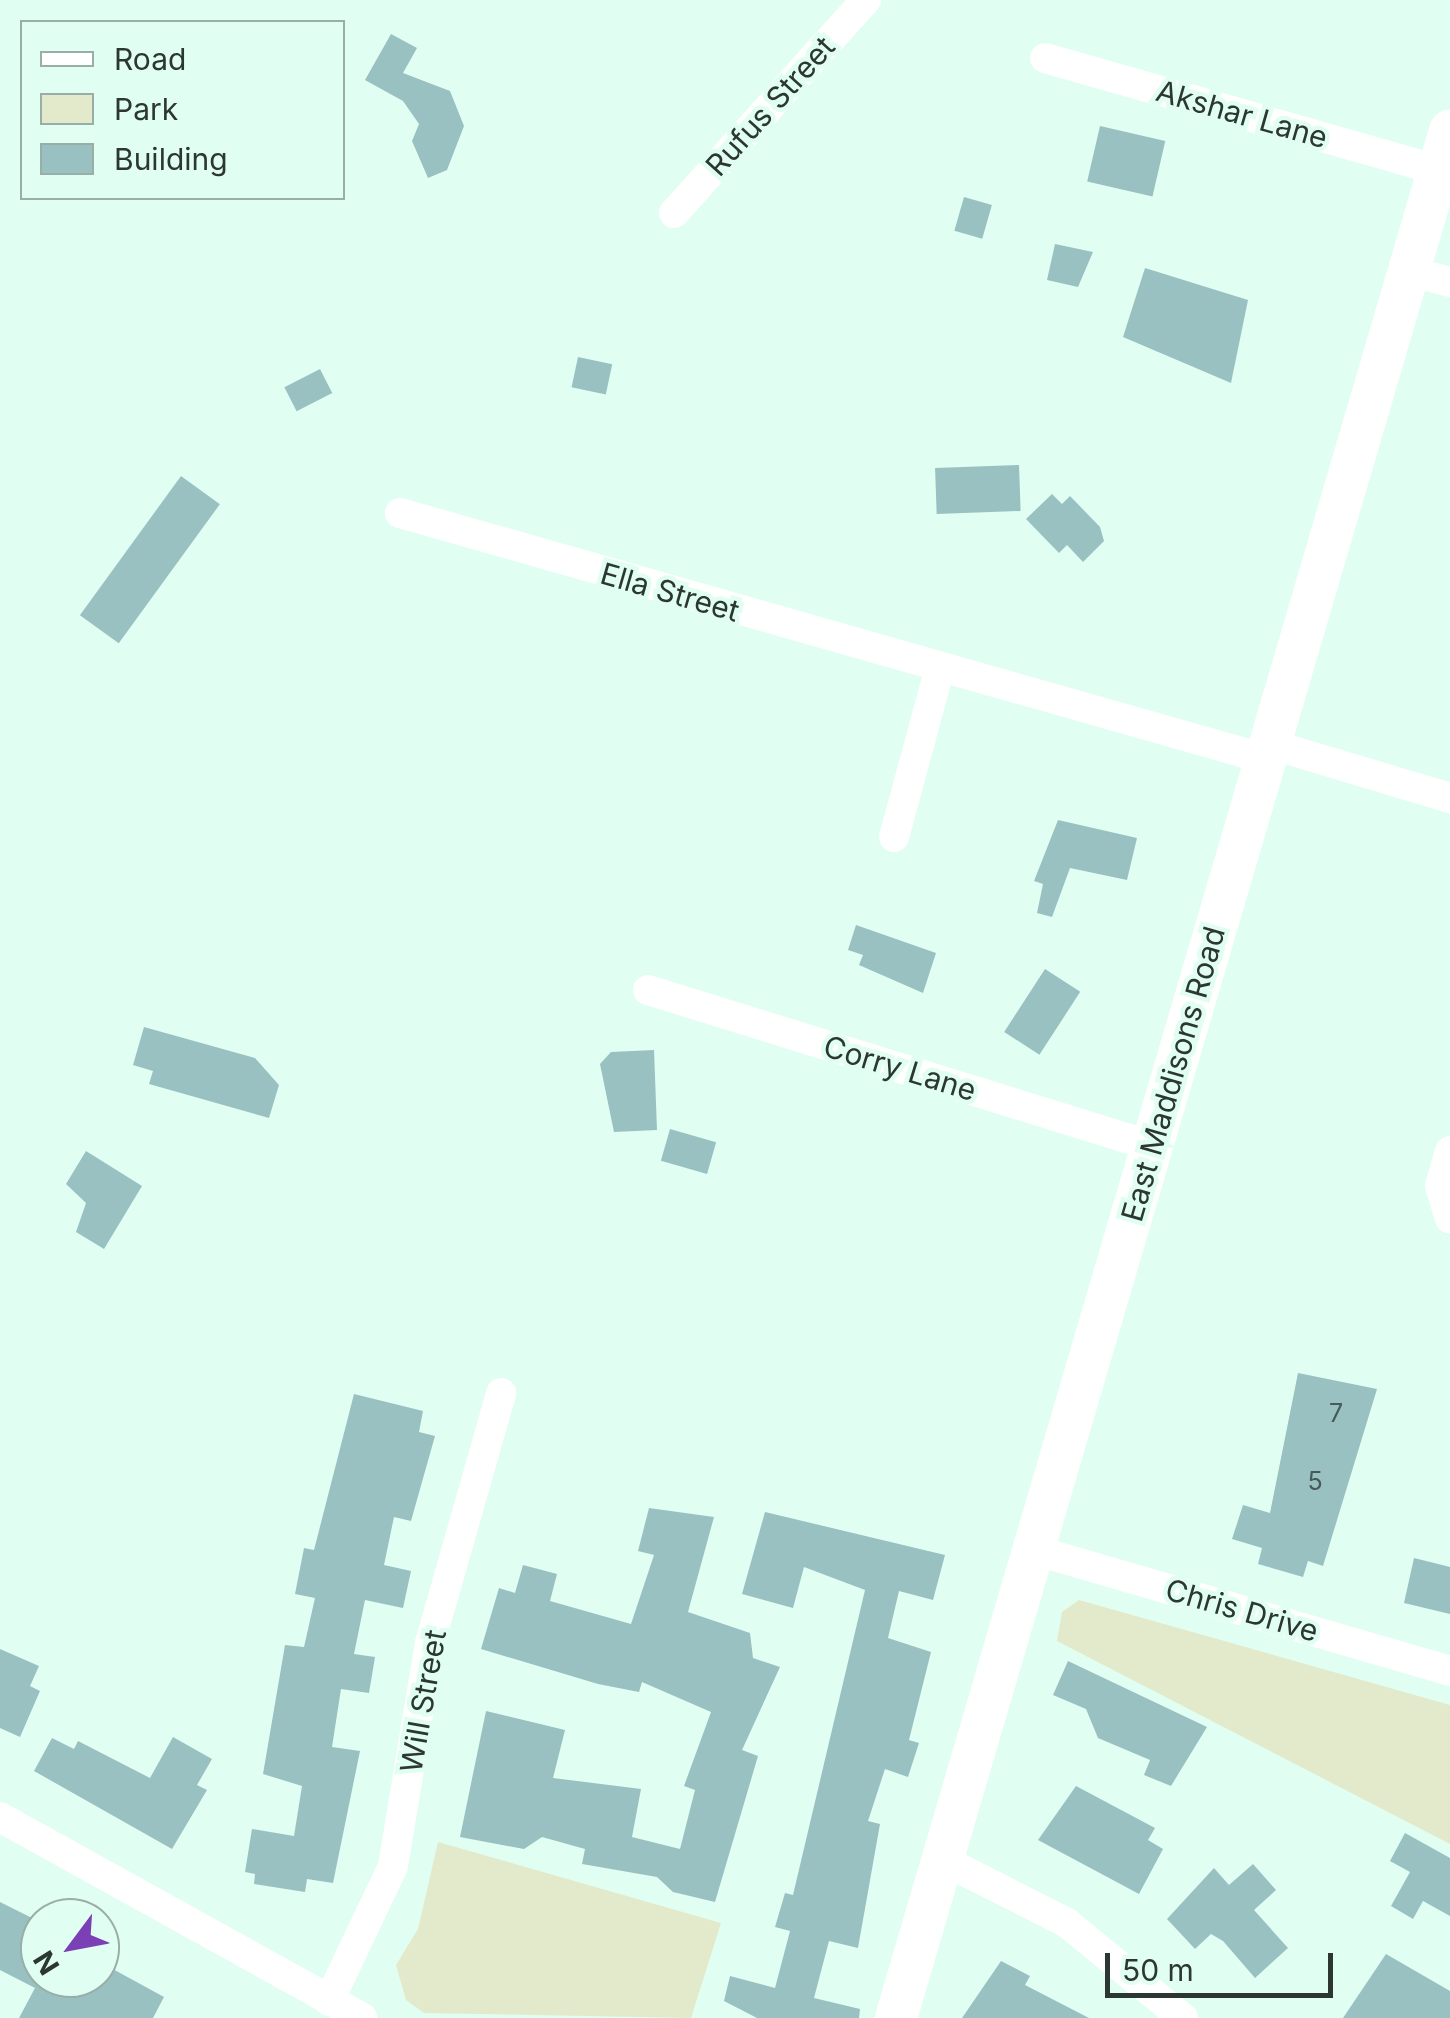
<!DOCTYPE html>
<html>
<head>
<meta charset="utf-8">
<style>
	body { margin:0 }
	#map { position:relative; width:1450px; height:2018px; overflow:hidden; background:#e1fef2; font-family:Inter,sans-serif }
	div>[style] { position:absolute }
	.green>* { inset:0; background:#e3eacb }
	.building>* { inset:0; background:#99c1c2; transform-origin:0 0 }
	.street>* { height:30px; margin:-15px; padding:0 15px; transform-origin:15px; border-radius:15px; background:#fff }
	.secondary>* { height:42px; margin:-21px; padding:0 21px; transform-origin:21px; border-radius:21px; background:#fff }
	span { translate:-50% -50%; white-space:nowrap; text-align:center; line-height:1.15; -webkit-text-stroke:9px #e1fef2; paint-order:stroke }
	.number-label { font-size:25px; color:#475a57 }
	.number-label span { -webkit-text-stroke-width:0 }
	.street-label { font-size:30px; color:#2c3733 }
	.legend { position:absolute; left:20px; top:20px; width:325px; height:180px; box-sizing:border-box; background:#e1fef2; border:2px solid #99aea6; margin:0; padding:12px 18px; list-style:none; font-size:30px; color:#2c3733 }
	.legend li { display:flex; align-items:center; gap:20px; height:50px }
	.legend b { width:50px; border:2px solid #99aea6 }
	.north { position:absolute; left:20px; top:1898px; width:100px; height:100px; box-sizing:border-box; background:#e1fef2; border:2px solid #99aea6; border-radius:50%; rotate:238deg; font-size:28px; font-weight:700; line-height:40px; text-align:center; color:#2c3733 }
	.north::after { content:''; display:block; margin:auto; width:35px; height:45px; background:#7c40b6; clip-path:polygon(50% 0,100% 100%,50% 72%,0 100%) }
	.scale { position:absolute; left:1105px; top:1953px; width:228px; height:45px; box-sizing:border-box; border:5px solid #2c3733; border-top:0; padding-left:12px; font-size:30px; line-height:35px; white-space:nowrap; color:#2c3733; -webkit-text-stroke:8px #e1fef2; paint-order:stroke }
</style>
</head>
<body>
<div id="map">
	<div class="green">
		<div style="clip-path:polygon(1079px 1600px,1450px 1705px,1450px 1844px,1057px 1641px,1062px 1612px)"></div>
		<div style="clip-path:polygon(438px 1842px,721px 1923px,691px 2018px,424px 2013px,406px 2000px,396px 1965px,418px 1929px)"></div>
	</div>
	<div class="building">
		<div style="clip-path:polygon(391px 34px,417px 48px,403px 73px,450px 91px,464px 126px,447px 170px,428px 178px,412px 141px,419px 124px,403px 101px,365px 80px)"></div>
		<div style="left:1100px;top:126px;width:67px;height:57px;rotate:13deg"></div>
		<div style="left:964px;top:197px;width:29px;height:35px;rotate:16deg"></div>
		<div style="clip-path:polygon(1055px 244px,1093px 252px,1078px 287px,1047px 280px)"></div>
		<div style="clip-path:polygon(1145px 268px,1248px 300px,1231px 383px,1123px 337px)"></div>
		<div style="left:578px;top:357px;width:35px;height:31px;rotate:12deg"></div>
		<div style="left:320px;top:369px;width:27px;height:40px;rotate:63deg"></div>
		<div style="left:1019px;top:465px;width:46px;height:84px;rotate:88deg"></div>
		<div style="left:181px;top:476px;width:48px;height:172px;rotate:36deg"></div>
		<div style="clip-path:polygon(1052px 494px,1062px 504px,1070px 496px,1100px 527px,1104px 541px,1083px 562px,1067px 545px,1059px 553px,1026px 519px)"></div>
		<div style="clip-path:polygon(1058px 820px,1137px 838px,1127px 880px,1070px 868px,1052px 917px,1037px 913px,1043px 884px,1034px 881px)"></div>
		<div style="clip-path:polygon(856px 925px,936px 953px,923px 993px,859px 965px,863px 955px,848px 950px)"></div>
		<div style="left:1045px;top:969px;width:42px;height:75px;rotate:33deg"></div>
		<div style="clip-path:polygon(144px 1027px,255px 1058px,279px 1085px,269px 1118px,149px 1084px,153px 1071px,133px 1065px)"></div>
		<div style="clip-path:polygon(654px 1050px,657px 1130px,614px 1132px,600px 1064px,611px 1052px)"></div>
		<div style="left:670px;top:1129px;width:48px;height:33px;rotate:16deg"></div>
		<div style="clip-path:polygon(86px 1151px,142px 1186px,104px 1249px,76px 1232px,86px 1203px,66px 1184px)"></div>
		<div style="clip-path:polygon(1298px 1373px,1377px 1389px,1323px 1566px,1308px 1561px,1303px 1577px,1258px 1564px,1262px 1548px,1232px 1539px,1243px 1505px,1270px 1513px)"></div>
		<div style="clip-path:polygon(354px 1394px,423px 1411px,419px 1432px,435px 1436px,411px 1521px,394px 1517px,384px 1565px,411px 1571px,403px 1608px,365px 1600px,354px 1654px,375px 1657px,369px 1693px,341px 1689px,332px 1747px,360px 1751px,333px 1883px,307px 1879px,305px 1892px,254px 1884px,255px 1874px,245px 1872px,252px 1829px,294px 1836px,302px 1786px,263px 1774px,285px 1645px,304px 1647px,315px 1598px,295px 1594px,304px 1548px,314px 1550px)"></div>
		<div style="clip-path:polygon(649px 1508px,714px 1517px,688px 1612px,750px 1633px,753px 1658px,780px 1667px,742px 1750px,758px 1756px,715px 1902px,673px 1892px,657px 1877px,582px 1864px,585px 1849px,542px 1837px,524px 1849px,460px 1837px,486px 1711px,565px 1730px,553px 1778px,641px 1789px,632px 1837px,680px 1849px,695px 1790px,684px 1786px,711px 1712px,642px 1682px,639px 1692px,598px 1684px,481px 1649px,499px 1588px,515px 1593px,523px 1565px,557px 1574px,550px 1601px,631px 1624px,654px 1555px,638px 1551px)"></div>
		<div style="clip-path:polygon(765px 1512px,945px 1555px,933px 1600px,899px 1591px,888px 1638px,931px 1652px,909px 1740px,919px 1743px,908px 1777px,885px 1769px,868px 1821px,880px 1824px,858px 1948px,829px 1941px,814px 1998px,860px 2009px,859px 2018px,757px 2018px,724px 2001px,730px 1976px,775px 1988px,790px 1931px,775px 1927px,785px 1893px,793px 1895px,865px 1590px,804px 1567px,793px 1608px,742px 1594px)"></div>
		<div style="clip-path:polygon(1414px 1558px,1450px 1567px,1450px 1614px,1404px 1603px)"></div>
		<div style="clip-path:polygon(0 1649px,39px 1666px,30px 1686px,40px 1691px,20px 1737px,0 1728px)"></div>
		<div style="clip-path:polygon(1068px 1661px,1207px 1727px,1171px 1786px,1144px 1775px,1150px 1760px,1098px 1738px,1086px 1709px,1053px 1695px)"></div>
		<div style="clip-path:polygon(173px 1737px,212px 1759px,197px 1785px,207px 1790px,172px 1849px,34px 1771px,52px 1738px,74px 1749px,78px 1741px,150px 1778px)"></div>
		<div style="clip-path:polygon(1076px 1786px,1155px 1828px,1148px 1840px,1163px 1849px,1139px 1894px,1038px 1840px)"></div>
		<div style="clip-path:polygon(1405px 1833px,1450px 1858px,1450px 1916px,1423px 1901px,1413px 1919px,1391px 1906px,1410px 1872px,1390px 1861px)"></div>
		<div style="clip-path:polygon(1253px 1864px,1276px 1890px,1254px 1910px,1288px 1948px,1255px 1978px,1223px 1941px,1211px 1934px,1195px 1949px,1167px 1919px,1214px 1868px,1229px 1885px)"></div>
		<div style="clip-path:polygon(0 1902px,40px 1922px,40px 1978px,100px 1978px,100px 1962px,164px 1997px,153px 2018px,19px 2018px,35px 1988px,0 1970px)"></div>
		<div style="clip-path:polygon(1386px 1954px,1450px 1991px,1450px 2018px,1343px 2018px)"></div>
		<div style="clip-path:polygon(1001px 1961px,1030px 1976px,1025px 1985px,1089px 2018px,962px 2018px)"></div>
	</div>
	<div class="street">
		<div style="left:1045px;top:58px;width:410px;rotate:15.9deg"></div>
		<div style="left:674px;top:213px;width:287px;rotate:-48deg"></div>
		<div style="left:1409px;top:271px;width:42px;rotate:15deg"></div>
		<div style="left:400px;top:513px;width:900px;rotate:15.86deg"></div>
		<div style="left:1270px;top:744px;width:188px;rotate:16.7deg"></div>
		<div style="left:894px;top:837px;width:175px;rotate:-74.8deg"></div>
		<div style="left:648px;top:990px;width:528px;rotate:17.2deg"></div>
		<div style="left:1450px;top:1151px;width:36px;rotate:106deg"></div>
		<div style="left:1440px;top:1186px;width:34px;rotate:73deg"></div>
		<div style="left:1034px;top:1550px;width:433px;rotate:16.2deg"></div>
		<div style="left:0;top:1817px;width:414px;rotate:29deg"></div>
		<div style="left:943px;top:1860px;width:139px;rotate:26.9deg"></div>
		<div style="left:1067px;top:1923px;width:150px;rotate:39.3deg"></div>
		<div style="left:329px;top:2001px;width:149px;rotate:-64.6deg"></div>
		<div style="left:393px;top:1866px;width:226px;rotate:-80.6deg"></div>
		<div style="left:430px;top:1643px;width:260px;rotate:-74.1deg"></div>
	</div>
	<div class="secondary">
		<div style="left:896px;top:2018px;width:1967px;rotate:-73.64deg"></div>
	</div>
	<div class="number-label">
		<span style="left:1336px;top:1413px">7</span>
		<span style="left:1315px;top:1481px">5</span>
	</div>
	<div class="street-label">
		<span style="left:770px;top:106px;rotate:-48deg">Rufus Street</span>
		<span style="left:1242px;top:114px;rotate:16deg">Akshar Lane</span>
		<span style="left:670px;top:592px;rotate:16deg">Ella Street</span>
		<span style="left:900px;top:1068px;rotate:17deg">Corry Lane</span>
		<span style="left:1173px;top:1074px;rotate:-74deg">East Maddisons Road</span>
		<span style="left:1242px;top:1610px;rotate:16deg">Chris Drive</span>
		<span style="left:423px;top:1701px;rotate:-80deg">Will Street</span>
	</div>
	<ul class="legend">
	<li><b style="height:12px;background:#fff"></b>Road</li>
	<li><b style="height:28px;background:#e3eacb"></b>Park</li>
	<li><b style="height:28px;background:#99c1c2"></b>Building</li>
	</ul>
	<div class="north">N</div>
	<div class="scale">50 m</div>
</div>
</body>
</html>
